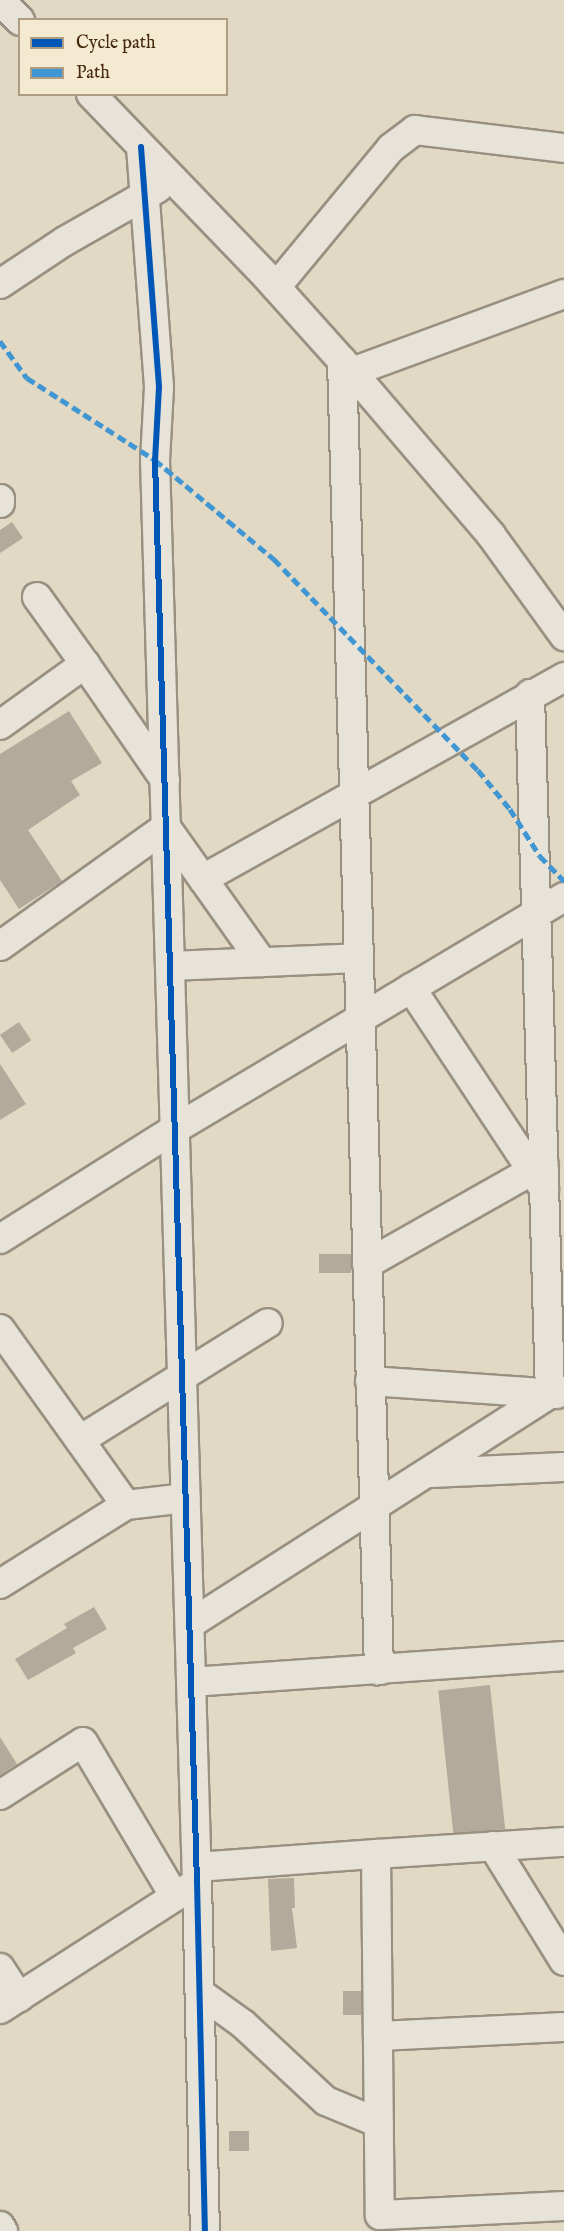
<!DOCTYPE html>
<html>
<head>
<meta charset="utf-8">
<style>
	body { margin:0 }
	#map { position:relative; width:564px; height:2231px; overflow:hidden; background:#e1d9c4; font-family:"IM FELL English",serif }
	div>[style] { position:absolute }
	.building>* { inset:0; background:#b2aa9b; transform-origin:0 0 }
	.roads { filter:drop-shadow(2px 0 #999081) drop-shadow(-2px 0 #999081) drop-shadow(0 2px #999081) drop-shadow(0 -2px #999081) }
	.minor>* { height:28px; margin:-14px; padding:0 14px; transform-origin:14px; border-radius:14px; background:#e7e3d8 }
	.quiet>* { height:4.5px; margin-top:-2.25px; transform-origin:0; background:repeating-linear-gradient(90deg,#4096d2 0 9px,transparent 0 13.5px) }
	.cycleway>* { height:6px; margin:-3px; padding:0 3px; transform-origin:3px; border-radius:3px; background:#0057b8 }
	span { translate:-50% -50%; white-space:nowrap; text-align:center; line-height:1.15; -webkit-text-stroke:5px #f3ead1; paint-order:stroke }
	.legend { position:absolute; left:18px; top:18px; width:210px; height:78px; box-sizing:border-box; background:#f3ead1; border:2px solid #ae9c83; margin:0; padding:8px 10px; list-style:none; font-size:18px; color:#46280f }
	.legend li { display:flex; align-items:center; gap:12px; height:30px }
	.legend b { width:30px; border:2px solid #ae9c83 }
</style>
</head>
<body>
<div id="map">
	<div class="building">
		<div style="clip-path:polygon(12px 522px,23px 538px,0 553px,0 530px)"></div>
		<div style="clip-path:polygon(69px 711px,102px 763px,71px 781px,80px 795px,28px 830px,62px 881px,19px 909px,0 880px,0 754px)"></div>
		<div style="left:19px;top:1022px;width:22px;height:23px;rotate:56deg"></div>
		<div style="clip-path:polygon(0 1064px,26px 1104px,0 1120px)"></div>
		<div style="left:351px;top:1254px;width:19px;height:32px;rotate:90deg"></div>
		<div style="clip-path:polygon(94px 1607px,107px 1629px,73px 1648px,76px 1653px,28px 1680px,15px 1659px,67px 1628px,64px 1624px)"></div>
		<div style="left:490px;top:1685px;width:145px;height:52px;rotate:84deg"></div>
		<div style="clip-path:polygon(0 1737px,17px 1764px,0 1775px)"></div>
		<div style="clip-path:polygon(294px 1878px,295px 1908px,292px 1908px,297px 1948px,271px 1951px,268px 1879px)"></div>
		<div style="left:343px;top:1991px;width:18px;height:24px"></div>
		<div style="left:229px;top:2131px;width:20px;height:20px"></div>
	</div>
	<div class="roads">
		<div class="minor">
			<div style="left:0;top:0;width:29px;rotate:46deg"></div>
			<div style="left:91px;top:94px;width:252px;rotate:46.1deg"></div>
			<div style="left:266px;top:276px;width:129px;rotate:48.1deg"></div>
			<div style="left:352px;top:372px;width:214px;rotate:49.5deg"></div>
			<div style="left:491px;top:535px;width:125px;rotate:54.1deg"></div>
			<div style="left:141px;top:147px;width:241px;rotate:85.7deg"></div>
			<div style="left:159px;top:387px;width:73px;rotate:93.1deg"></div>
			<div style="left:155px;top:460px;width:1423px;rotate:88.31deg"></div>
			<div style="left:197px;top:1882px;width:349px;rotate:88.7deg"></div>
			<div style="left:0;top:284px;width:78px;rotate:-33.5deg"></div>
			<div style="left:65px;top:241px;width:107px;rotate:-29.7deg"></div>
			<div style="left:276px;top:287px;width:180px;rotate:-50.4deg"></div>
			<div style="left:391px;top:148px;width:30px;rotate:-37deg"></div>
			<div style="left:415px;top:130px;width:150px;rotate:6.9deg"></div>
			<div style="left:342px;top:361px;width:1310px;rotate:88.38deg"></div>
			<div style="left:352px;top:372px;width:226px;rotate:-20.2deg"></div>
			<div style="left:0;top:499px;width:4px;rotate:90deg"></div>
			<div style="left:37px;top:597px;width:82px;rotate:54.4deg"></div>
			<div style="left:0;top:725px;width:105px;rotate:-35.7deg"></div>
			<div style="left:85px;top:664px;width:141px;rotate:55.4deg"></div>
			<div style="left:203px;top:879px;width:414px;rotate:-29.2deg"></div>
			<div style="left:0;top:946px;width:204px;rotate:-35.6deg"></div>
			<div style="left:166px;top:827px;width:166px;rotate:54.6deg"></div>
			<div style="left:170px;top:966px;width:188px;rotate:-2.4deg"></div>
			<div style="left:411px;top:988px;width:241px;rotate:56.5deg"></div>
			<div style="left:0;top:1239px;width:207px;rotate:-32.2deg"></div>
			<div style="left:175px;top:1129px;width:453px;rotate:-30.8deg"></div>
			<div style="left:367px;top:1264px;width:203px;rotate:-29.5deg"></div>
			<div style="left:0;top:1329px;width:216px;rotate:54.4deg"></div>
			<div style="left:370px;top:1381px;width:187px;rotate:4deg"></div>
			<div style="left:80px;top:1440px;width:221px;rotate:-31.9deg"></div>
			<div style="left:431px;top:1473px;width:133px;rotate:-2.6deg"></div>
			<div style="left:0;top:1584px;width:149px;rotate:-32.1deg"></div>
			<div style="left:126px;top:1505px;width:60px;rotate:-6.7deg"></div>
			<div style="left:190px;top:1624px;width:427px;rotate:-32.6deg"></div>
			<div style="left:550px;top:1394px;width:700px;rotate:-91.64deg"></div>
			<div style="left:191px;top:1682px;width:374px;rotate:-4deg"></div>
			<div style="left:0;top:1795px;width:98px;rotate:-32.6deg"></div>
			<div style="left:83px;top:1742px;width:180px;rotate:59.3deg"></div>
			<div style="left:493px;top:1846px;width:135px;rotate:58.3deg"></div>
			<div style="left:376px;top:1854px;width:188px;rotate:-3.7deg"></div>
			<div style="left:197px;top:1867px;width:179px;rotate:-4.2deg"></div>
			<div style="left:376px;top:1854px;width:361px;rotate:89.4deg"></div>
			<div style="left:380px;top:2215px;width:184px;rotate:-2.8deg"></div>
			<div style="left:0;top:1968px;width:35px;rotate:57deg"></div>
			<div style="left:200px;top:1993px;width:53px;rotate:35.8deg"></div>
			<div style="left:243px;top:2024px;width:113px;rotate:42.9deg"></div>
			<div style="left:326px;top:2101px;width:57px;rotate:22.5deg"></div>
			<div style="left:0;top:2009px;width:226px;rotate:-32.7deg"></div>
			<div style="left:378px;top:2036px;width:186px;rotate:-2.8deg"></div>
			<div style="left:0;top:2226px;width:6px;rotate:59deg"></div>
		</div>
	</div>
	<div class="quiet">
		<div style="left:0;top:341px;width:46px;rotate:53.9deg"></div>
		<div style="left:27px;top:378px;width:152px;rotate:32.6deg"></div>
		<div style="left:155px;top:460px;width:155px;rotate:39.8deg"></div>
		<div style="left:274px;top:559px;width:293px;rotate:46deg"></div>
		<div style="left:478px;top:770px;width:50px;rotate:50.6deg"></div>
		<div style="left:510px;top:809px;width:56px;rotate:57.4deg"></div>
		<div style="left:540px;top:856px;width:35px;rotate:46deg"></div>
	</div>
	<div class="cycleway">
		<div style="left:141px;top:147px;width:241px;rotate:85.7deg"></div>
		<div style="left:159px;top:387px;width:73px;rotate:93.1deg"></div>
		<div style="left:155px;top:460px;width:1423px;rotate:88.31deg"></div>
		<div style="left:197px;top:1882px;width:349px;rotate:88.7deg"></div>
	</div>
	<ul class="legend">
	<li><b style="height:8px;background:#0057b8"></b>Cycle path</li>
	<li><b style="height:8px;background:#4096d2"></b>Path</li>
	</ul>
</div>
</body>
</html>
